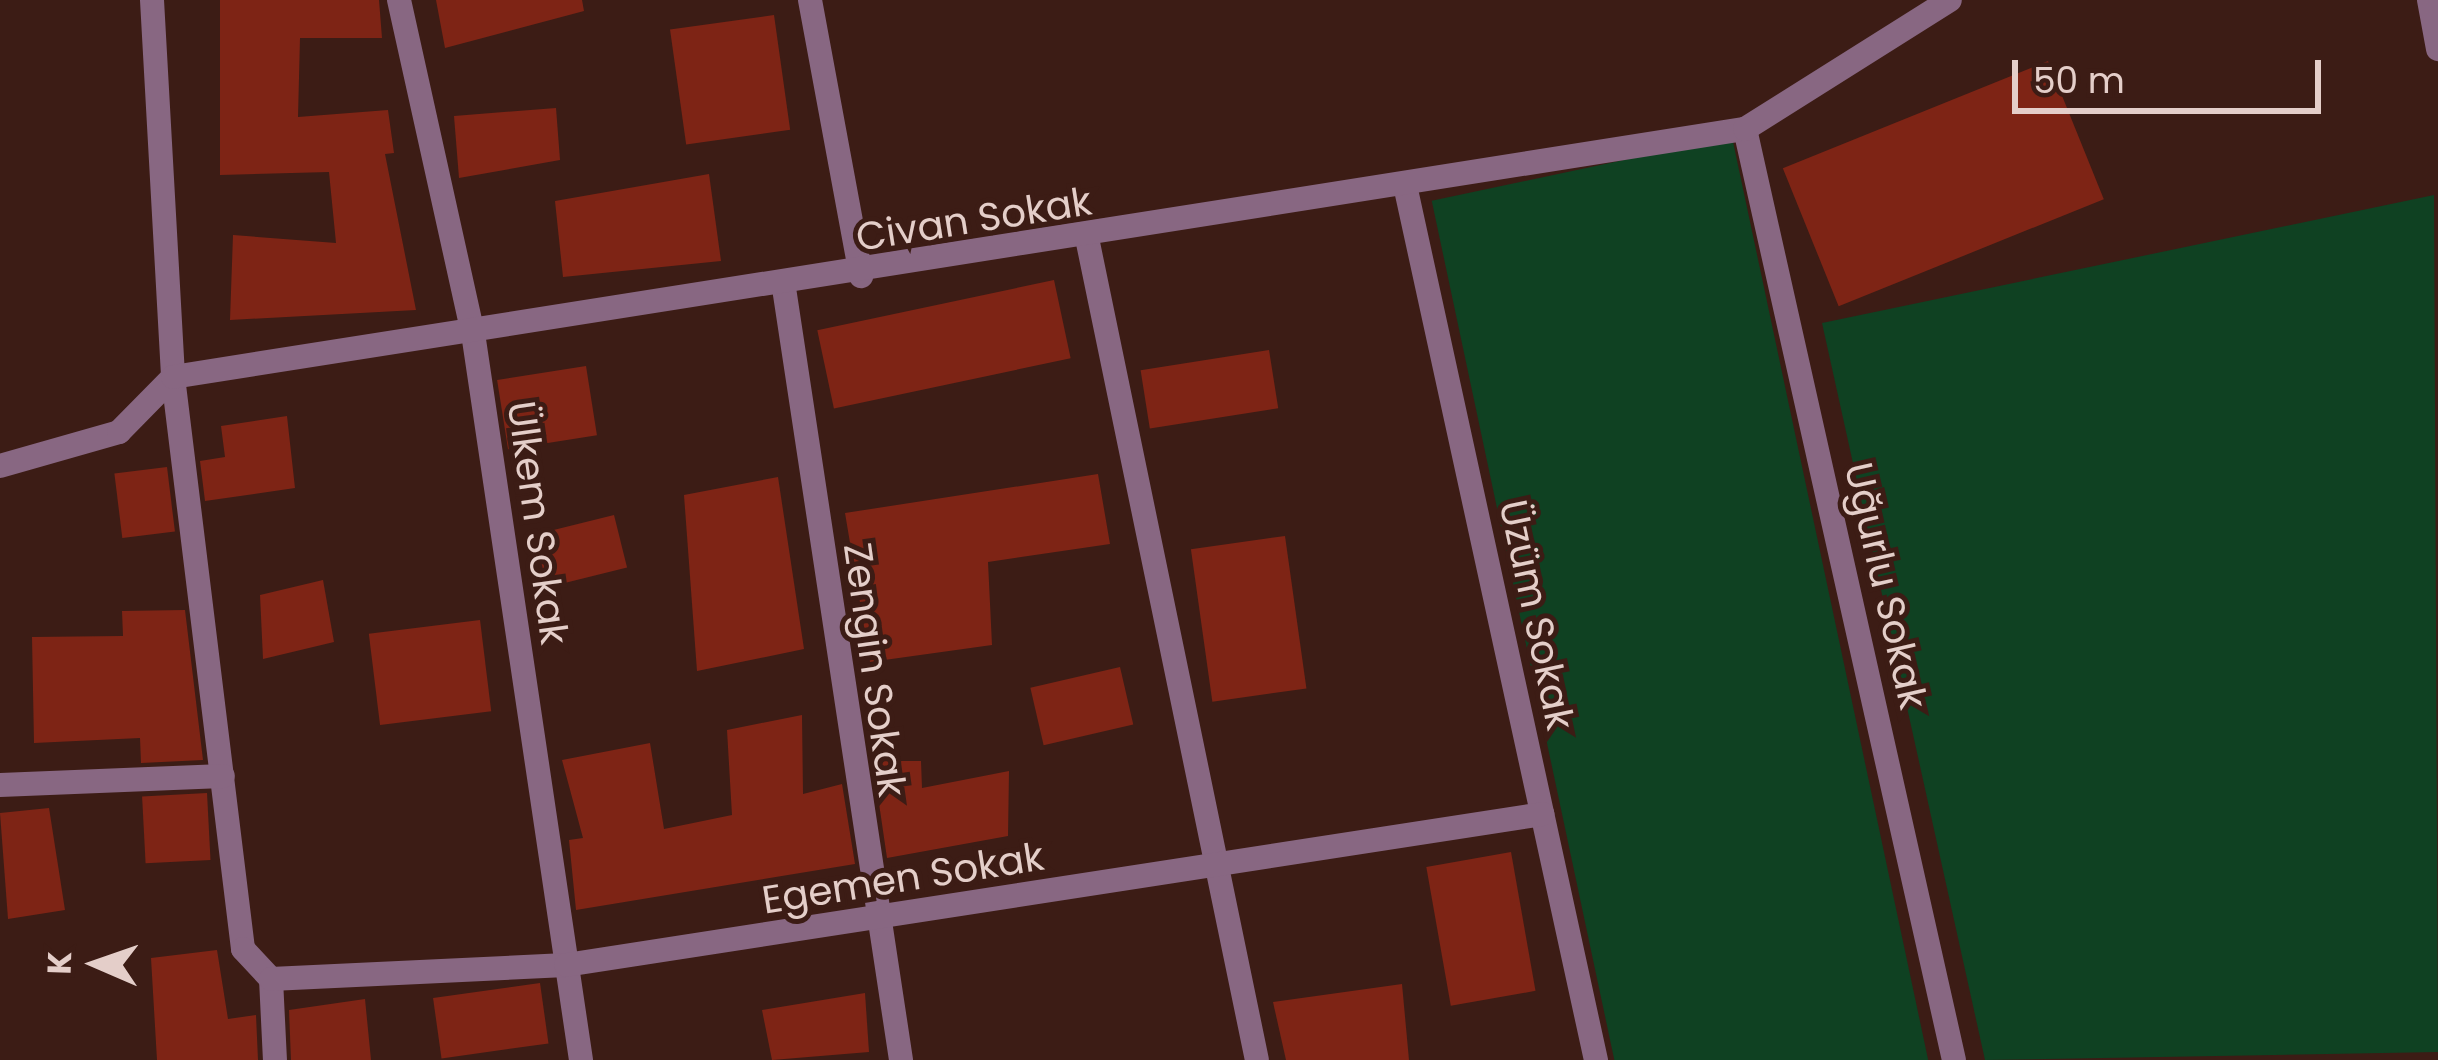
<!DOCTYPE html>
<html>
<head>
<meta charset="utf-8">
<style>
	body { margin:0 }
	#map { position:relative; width:2438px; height:1060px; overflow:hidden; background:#3c1c15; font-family:Poppins,sans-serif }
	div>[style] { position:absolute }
	.green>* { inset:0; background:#0f4122; transform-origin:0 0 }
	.building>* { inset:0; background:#7e2415; transform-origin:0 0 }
	.minor>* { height:24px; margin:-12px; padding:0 12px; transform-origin:12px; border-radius:12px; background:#886782 }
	span { translate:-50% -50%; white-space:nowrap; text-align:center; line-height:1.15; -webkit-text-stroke:10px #3c1c15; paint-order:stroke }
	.street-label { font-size:39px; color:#e4cec9 }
	.north { position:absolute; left:36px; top:904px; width:120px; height:120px; -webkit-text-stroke:9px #3c1c15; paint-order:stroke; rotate:272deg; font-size:33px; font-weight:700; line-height:48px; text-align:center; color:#e4cec9 }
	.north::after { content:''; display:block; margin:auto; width:42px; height:54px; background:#e4cec9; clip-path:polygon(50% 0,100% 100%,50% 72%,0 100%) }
	.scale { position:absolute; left:2012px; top:60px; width:309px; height:54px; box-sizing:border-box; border:6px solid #e4cec9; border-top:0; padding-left:15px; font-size:36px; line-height:42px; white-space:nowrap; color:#e4cec9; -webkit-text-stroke:9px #3c1c15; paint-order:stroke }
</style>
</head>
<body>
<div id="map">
	<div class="green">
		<div style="left:1732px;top:137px;width:944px;height:307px;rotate:78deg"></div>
		<div style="clip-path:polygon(2434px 195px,2438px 1052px,1985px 1060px,1822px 323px)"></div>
	</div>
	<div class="building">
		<div style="clip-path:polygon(220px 0,379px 0,382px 38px,300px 38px,298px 117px,388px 110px,394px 153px,385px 154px,416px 310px,230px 320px,233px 235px,336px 243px,329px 172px,220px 175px)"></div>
		<div style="clip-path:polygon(436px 0,582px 0,584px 11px,445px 48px)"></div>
		<div style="left:774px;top:15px;width:116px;height:105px;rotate:82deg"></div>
		<div style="left:2048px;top:61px;width:149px;height:286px;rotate:68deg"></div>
		<div style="clip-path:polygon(556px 108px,560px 160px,459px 178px,454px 116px)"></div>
		<div style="clip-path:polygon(709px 174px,721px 261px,563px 277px,555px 201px)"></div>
		<div style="left:1054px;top:280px;width:80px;height:242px;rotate:78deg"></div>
		<div style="left:1269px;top:350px;width:59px;height:130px;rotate:81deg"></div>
		<div style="left:586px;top:366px;width:70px;height:90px;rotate:81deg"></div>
		<div style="clip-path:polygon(287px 416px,295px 488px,205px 501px,200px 461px,225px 457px,221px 426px)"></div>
		<div style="left:167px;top:467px;width:65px;height:53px;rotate:83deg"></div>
		<div style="clip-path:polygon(1098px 474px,1110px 544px,988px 562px,992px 645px,870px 662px,845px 513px)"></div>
		<div style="clip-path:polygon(778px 477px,804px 649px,697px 671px,684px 495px)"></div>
		<div style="left:614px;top:515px;width:54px;height:82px;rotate:76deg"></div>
		<div style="left:1285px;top:536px;width:154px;height:95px;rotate:82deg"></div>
		<div style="clip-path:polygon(323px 580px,334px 642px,263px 659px,260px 595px)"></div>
		<div style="clip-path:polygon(185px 610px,203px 760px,141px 763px,140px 738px,34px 743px,32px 637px,123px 636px,122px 611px)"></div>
		<div style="left:480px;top:620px;width:92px;height:112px;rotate:83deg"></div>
		<div style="left:1120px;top:667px;width:59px;height:92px;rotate:77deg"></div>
		<div style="clip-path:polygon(802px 715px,803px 794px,842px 784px,855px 864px,576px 910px,569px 840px,583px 838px,562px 760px,650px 743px,664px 829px,732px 815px,727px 730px)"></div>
		<div style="clip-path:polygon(884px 761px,921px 761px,922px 788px,1009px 771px,1008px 836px,887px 858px,875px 776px)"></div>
		<div style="left:207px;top:793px;width:67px;height:65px;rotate:87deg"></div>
		<div style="clip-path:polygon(49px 808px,65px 910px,8px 919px,0 813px)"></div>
		<div style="left:1511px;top:852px;width:141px;height:86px;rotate:80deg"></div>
		<div style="clip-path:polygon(217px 950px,228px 1019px,256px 1015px,258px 1060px,157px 1060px,151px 958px)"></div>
		<div style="left:540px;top:983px;width:61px;height:108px;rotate:82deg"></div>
		<div style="clip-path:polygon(1402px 984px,1409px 1060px,1286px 1060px,1273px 1002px)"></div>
		<div style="clip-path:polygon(865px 993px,869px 1052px,772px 1060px,762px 1010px)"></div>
		<div style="clip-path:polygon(365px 999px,371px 1060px,291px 1060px,289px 1010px)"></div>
	</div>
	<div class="minor">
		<div style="left:152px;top:0;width:378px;rotate:86.8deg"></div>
		<div style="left:173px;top:377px;width:576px;rotate:83.02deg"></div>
		<div style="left:243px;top:949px;width:41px;rotate:47deg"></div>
		<div style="left:271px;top:979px;width:81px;rotate:87.2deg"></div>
		<div style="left:399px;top:0;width:341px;rotate:77.5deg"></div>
		<div style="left:473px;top:333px;width:735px;rotate:81.55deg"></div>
		<div style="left:810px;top:0;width:281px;rotate:79.5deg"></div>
		<div style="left:2429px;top:0;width:50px;rotate:79.6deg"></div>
		<div style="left:1745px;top:129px;width:954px;rotate:77.35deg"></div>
		<div style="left:1405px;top:185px;width:896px;rotate:77.69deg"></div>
		<div style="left:1087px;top:238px;width:839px;rotate:78.32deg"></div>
		<div style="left:784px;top:288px;width:781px;rotate:81.38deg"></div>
		<div style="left:0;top:466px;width:124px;rotate:-15.9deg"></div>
		<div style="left:119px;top:432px;width:77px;rotate:-45.5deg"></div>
		<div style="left:173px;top:377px;width:1591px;rotate:-8.97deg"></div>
		<div style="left:1745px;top:129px;width:242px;rotate:-32.2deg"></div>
		<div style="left:0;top:785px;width:223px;rotate:-2.3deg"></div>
		<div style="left:271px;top:979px;width:295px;rotate:-2.7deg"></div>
		<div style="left:566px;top:965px;width:988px;rotate:-8.79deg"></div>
	</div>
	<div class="street-label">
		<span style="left:974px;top:220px;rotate:-9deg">Civan Sokak</span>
		<span style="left:537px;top:523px;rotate:82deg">Ülkem Sokak</span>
		<span style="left:1885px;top:586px;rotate:77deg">Uğurlu Sokak</span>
		<span style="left:1536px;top:615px;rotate:78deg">Üzüm Sokak</span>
		<span style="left:874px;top:670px;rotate:82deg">Zengin Sokak</span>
		<span style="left:903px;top:879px;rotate:-9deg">Egemen Sokak</span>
	</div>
	<div class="north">K</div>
	<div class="scale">50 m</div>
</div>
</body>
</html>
